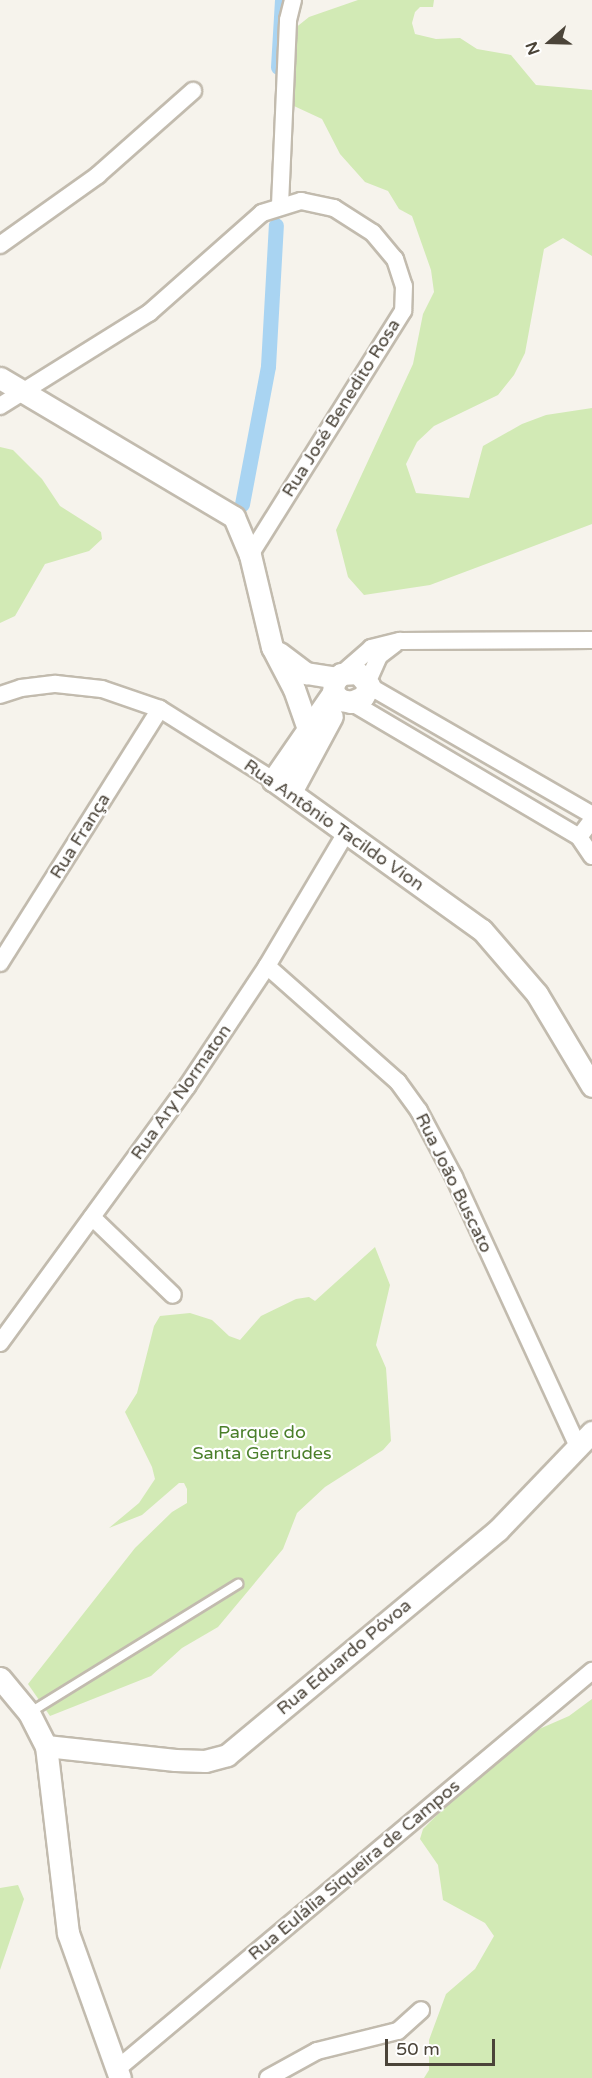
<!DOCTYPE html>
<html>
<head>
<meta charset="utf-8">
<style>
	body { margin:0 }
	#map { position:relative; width:592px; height:2078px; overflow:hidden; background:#f6f3ec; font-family:"Varela Round",sans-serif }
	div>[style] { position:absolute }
	.green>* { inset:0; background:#d2eab5 }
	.canal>* { height:15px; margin:-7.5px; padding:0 7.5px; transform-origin:7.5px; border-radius:7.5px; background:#a9d4f2 }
	.roads { filter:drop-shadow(2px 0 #c2bbae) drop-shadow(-2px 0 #c2bbae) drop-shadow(0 2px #c2bbae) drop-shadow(0 -2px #c2bbae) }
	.service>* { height:8px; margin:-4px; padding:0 4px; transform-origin:4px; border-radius:4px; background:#fff }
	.minor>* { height:16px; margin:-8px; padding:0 8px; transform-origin:8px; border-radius:8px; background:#fff }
	.tertiary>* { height:21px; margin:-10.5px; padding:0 10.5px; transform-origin:10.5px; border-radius:10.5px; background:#fff }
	span { translate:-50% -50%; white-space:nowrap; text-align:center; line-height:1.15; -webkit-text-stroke:4.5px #fff; paint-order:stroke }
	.street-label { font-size:18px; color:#4b4439 }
	.park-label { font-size:18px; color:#4a7f2a }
	.north { position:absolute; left:520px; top:12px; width:60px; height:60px; -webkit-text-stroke:4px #fff; paint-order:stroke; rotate:250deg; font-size:16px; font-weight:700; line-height:24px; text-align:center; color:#4b4439 }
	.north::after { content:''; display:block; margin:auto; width:21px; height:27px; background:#4b4439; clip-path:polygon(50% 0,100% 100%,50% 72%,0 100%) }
	.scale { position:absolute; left:385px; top:2039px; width:110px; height:27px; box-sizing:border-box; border:3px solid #4b4439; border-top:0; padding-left:8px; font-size:18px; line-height:21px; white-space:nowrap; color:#4b4439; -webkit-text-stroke:4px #fff; paint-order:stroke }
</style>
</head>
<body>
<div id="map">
	<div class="green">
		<div style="clip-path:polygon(358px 0,434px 0,433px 7px,420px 7px,415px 12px,412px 23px,415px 34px,436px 39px,460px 38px,477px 49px,511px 55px,536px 85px,592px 90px,592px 256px,563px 238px,544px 249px,525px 353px,514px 375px,498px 395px,434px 426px,417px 442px,406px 464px,416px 493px,469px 498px,483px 446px,522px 424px,546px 415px,592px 408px,592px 524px,430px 585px,364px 595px,348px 577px,336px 530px,413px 364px,423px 314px,434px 292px,431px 270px,412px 216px,399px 209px,388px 191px,365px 182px,340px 154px,322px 119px,281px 100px,294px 29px,309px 17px)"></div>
		<div style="clip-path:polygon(0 447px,13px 450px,42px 479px,60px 506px,101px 532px,102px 539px,89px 551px,45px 564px,15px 616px,0 623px)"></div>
		<div style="clip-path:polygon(375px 1247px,390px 1285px,376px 1345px,386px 1368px,391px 1441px,383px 1450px,325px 1487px,297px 1513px,283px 1549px,218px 1627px,182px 1648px,151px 1676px,50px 1716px,28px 1684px,135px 1548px,172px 1512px,187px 1503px,187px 1489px,184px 1483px,179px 1483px,142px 1515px,109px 1528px,139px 1503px,155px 1479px,152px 1467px,125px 1412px,137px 1393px,154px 1326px,160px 1316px,190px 1313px,212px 1320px,229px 1336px,240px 1340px,261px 1316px,296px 1299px,309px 1297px,315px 1301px)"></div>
		<div style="clip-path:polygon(592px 1699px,592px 2078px,424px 2078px,429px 2070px,429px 2040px,446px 1994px,475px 1969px,494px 1936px,485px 1923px,443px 1900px,438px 1865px,420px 1839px,423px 1829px,490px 1762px,530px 1733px,569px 1716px)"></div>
		<div style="clip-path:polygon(18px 1885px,24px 1899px,0 1970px,0 1888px)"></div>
	</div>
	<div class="canal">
		<div style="left:278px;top:67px;width:67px;rotate:-86.6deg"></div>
		<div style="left:242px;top:504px;width:140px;rotate:-79.3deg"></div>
		<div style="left:268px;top:366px;width:141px;rotate:-86.8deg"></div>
	</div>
	<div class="roads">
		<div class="service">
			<div style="left:29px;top:1713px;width:246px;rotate:-31.7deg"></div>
		</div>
		<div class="minor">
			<div style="left:280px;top:205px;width:185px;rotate:-87.5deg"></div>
			<div style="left:288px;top:20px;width:21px;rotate:-76deg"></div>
			<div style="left:0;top:245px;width:120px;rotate:-35.5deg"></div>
			<div style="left:98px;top:175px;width:127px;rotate:-41.5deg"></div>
			<div style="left:0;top:406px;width:176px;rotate:-32deg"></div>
			<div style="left:149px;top:313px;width:151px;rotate:-41.5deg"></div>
			<div style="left:262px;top:213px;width:41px;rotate:-17.1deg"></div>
			<div style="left:301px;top:201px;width:34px;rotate:12deg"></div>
			<div style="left:334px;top:208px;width:46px;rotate:32.7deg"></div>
			<div style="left:373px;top:233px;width:34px;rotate:50deg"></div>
			<div style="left:395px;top:259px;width:28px;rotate:72deg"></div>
			<div style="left:404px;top:286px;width:25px;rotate:92deg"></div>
			<div style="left:403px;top:311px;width:288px;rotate:122.1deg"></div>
			<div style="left:345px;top:671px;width:35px;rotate:-41deg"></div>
			<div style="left:371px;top:648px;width:30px;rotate:-14deg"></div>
			<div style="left:400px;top:641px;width:192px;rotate:-0.3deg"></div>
			<div style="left:368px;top:681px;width:27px;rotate:-66deg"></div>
			<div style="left:379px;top:656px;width:20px;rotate:-37deg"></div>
			<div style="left:369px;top:686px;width:258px;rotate:30deg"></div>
			<div style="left:0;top:695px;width:22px;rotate:-18deg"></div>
			<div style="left:21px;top:688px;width:35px;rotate:-7deg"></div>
			<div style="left:56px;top:684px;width:46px;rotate:6.2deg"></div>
			<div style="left:102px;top:689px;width:61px;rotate:19deg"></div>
			<div style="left:160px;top:709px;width:133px;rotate:32.1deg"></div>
			<div style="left:351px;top:702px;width:265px;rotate:30.6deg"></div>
			<div style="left:592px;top:820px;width:21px;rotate:127deg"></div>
			<div style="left:579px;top:837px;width:23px;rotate:56deg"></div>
			<div style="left:0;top:963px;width:300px;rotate:-57.8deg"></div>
			<div style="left:267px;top:966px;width:175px;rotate:41.5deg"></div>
			<div style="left:398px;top:1082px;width:36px;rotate:54deg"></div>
			<div style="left:419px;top:1111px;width:75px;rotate:62.1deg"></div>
			<div style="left:454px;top:1177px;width:296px;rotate:65.3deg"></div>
			<div style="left:92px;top:1217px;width:112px;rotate:43.9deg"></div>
			<div style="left:0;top:1343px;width:319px;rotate:-53.9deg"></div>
			<div style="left:188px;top:1085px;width:143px;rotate:-56.4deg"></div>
			<div style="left:267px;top:966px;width:157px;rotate:-59.3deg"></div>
			<div style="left:117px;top:2069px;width:620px;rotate:-39.96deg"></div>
			<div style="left:268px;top:2078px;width:56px;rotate:-28.9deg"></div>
			<div style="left:317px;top:2051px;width:83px;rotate:-13.9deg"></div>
			<div style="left:398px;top:2031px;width:31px;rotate:-42deg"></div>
		</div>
		<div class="tertiary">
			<div style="left:0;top:378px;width:272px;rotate:30.7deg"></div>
			<div style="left:234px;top:517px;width:41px;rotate:67.2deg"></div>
			<div style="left:250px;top:555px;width:95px;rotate:76.6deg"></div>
			<div style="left:272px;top:647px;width:47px;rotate:62.4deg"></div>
			<div style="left:294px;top:689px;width:42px;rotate:70.7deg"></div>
			<div style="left:279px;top:653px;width:34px;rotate:37deg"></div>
			<div style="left:306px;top:673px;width:31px;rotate:9deg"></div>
			<div style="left:333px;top:693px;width:11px;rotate:41deg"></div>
			<div style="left:341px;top:700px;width:10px;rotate:11deg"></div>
			<div style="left:351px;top:702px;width:13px;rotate:-23deg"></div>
			<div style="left:363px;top:697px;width:13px;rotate:-61deg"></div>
			<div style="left:369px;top:686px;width:17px;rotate:-130deg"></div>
			<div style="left:358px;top:673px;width:17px;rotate:177deg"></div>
			<div style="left:341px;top:674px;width:11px;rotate:131deg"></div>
			<div style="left:334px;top:682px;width:11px;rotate:95deg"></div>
			<div style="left:333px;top:693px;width:106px;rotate:124.6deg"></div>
			<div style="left:273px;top:780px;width:257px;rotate:35.7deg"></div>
			<div style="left:482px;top:930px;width:84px;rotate:49.3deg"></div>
			<div style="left:537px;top:994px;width:107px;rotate:59.1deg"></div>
			<div style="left:291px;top:792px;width:86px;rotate:-61.7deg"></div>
			<div style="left:0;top:1678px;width:45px;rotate:50.4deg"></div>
			<div style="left:29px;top:1713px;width:37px;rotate:63deg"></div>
			<div style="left:46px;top:1746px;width:188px;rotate:83.3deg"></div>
			<div style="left:68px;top:1933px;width:154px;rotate:70.3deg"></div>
			<div style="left:46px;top:1746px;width:130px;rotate:6.2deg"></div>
			<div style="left:175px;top:1760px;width:30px;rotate:2deg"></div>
			<div style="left:205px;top:1761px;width:23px;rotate:-15deg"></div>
			<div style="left:227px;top:1755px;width:352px;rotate:-39.7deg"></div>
			<div style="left:498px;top:1530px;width:136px;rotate:-46.2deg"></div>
		</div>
	</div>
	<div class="street-label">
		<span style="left:341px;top:408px;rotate:-58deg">Rua José Benedito Rosa</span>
		<span style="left:334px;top:825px;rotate:35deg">Rua Antônio Tacildo Vion</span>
		<span style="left:80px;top:836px;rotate:-58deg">Rua França</span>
		<span style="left:181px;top:1092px;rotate:-55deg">Rua Ary Normaton</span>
		<span style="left:454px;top:1183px;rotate:64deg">Rua João Buscato</span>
		<span style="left:344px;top:1657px;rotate:-40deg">Rua Eduardo Póvoa</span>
		<span style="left:354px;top:1870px;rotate:-40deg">Rua Eulália Siqueira de Campos</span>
	</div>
	<div class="park-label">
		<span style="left:262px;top:1443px">Parque do<br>Santa Gertrudes</span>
	</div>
	<div class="north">N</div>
	<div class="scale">50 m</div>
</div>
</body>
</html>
